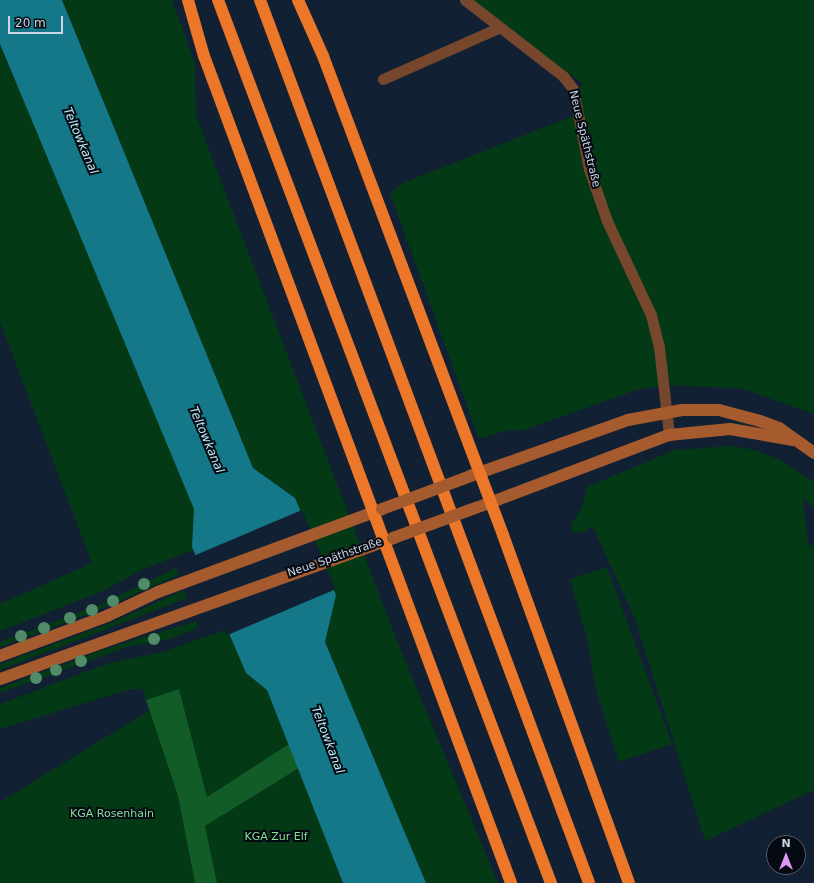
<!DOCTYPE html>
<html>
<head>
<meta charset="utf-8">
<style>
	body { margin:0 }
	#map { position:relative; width:814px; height:883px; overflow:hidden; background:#122034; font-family:"DejaVu Sans",sans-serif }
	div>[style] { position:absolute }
	.green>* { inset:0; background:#043915 }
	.forest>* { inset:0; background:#125c28 }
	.water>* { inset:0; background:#147888 }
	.pier>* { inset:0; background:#122034; transform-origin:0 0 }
	.lane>* { height:11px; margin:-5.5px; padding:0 5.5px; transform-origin:5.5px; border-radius:5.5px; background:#76472c }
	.secondary>* { height:12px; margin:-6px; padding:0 6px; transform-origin:6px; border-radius:6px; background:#a65b2e }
	.highway>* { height:12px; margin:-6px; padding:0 6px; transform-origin:6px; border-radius:6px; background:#ed7729 }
	.secondary-bridge>* { height:12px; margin:-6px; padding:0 6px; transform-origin:6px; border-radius:6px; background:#a65b2e }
	.trees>* { width:12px; height:12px; margin:-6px; border-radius:50%; background:#518b6a }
	span { translate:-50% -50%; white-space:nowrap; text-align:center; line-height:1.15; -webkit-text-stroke:4px #050a12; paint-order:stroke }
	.street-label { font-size:11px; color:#ccd5e3 }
	.park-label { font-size:11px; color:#84e296 }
	.water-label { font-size:12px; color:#b8ecf8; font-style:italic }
	.north { position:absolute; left:766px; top:835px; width:40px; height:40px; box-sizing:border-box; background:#050a12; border:1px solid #555b66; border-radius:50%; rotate:0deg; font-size:11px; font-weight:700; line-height:16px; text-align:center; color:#ccd5e3 }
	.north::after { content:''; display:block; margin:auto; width:14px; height:18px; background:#dc99f4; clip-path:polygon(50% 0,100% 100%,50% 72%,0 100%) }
	.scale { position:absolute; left:8px; top:16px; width:55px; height:18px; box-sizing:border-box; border:2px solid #ccd5e3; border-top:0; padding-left:5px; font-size:12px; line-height:14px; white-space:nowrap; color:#ccd5e3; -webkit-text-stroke:3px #050a12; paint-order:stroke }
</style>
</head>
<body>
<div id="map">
	<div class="green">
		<div style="clip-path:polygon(62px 0,172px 0,195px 64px,196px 116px,397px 641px,498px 883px,426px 883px,325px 642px,336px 595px,295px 498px,253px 468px)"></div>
		<div style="clip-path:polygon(466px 0,814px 0,814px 414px,744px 389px,672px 385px,639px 389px,524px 430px,505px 431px,479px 439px,390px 193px,403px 183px,573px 116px,582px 83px)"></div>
		<div style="clip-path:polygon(0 44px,195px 509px,193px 550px,141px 570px,103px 591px,0 631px,0 604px,92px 563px,0 322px)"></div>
		<div style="clip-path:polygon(733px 446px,755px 450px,781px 460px,814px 482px,814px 508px,803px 498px,808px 544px,814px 546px,814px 790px,705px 841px,635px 619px,592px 525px,585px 532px,573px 533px,571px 525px,582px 507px,587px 487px,675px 450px)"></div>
		<div style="clip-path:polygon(607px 567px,672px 744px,619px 762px,596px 690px,588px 642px,570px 579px)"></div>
		<div style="clip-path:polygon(176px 568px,179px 575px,96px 611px,0 647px,0 642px,99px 605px)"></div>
		<div style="clip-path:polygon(184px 590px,187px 598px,0 670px,0 664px,108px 624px)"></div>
		<div style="clip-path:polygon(196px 621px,198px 628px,170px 639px,127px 647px,0 693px,0 688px,105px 649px)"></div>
		<div style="clip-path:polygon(227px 629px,246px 673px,267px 690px,289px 744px,207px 797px,179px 689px,146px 700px,142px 689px,131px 689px,0 729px,0 704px,109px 663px,163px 652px)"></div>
		<div style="clip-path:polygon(150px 710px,178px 796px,195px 883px,0 883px,0 802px)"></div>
		<div style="clip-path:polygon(299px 768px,343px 883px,217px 883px,205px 826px)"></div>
	</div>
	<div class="forest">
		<div style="clip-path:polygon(179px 689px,207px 797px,289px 744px,299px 768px,205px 826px,217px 883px,195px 883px,178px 796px,146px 700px)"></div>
	</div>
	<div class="water">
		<div style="clip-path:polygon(0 0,62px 0,253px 468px,295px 498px,336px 595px,325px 642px,426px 883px,343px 883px,267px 690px,246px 673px,192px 547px,194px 509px,0 44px)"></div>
	</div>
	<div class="pier">
		<div style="left:302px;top:510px;width:86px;height:118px;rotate:67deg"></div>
	</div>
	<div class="lane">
		<div style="left:465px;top:0;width:124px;rotate:37.8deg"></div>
		<div style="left:563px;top:76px;width:16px;rotate:52deg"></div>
		<div style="left:573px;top:89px;width:82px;rotate:78.7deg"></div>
		<div style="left:589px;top:169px;width:55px;rotate:70.9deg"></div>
		<div style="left:607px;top:221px;width:104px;rotate:64.9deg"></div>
		<div style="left:651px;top:315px;width:33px;rotate:76deg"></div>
		<div style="left:659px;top:347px;width:89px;rotate:83.5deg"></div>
		<div style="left:383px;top:79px;width:126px;rotate:-23.9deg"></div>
	</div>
	<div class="secondary">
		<div style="left:470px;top:476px;width:168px;rotate:-19.5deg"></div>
		<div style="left:628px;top:420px;width:55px;rotate:-10.5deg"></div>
		<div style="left:682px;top:410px;width:37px"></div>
		<div style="left:719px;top:410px;width:42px;rotate:15deg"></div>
		<div style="left:760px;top:421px;width:20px;rotate:20deg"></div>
		<div style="left:779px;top:428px;width:43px;rotate:35.5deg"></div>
		<div style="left:481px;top:506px;width:201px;rotate:-20.7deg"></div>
		<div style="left:669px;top:435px;width:61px;rotate:-5.6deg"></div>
		<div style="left:730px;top:429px;width:64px;rotate:9.9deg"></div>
		<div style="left:0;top:656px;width:114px;rotate:-20.5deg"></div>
		<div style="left:107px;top:616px;width:56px;rotate:-25.2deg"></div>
		<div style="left:158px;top:592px;width:239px;rotate:-20.3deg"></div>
		<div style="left:0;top:679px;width:418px;rotate:-19.7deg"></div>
	</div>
	<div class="highway">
		<div style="left:188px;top:0;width:58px;rotate:74.1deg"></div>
		<div style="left:204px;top:56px;width:882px;rotate:69.63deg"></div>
		<div style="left:218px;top:0;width:944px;rotate:69.34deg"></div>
		<div style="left:260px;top:0;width:942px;rotate:69.56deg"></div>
		<div style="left:298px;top:0;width:61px;rotate:65.9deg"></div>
		<div style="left:323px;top:56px;width:512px;rotate:69.4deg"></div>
		<div style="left:503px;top:535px;width:370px;rotate:70.1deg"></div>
	</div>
	<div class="secondary-bridge">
		<div style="left:382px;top:509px;width:92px;rotate:-20.4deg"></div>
		<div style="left:393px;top:538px;width:90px;rotate:-20deg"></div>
	</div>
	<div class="trees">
		<div style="left:144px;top:584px"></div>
		<div style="left:113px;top:601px"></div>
		<div style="left:92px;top:610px"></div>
		<div style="left:70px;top:618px"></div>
		<div style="left:44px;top:628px"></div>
		<div style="left:21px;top:636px"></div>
		<div style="left:154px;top:639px"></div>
		<div style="left:81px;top:661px"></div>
		<div style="left:56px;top:670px"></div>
		<div style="left:36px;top:678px"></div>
	</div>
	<div class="street-label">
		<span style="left:584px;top:139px;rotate:76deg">Neue Späthstraße</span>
		<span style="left:335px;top:558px;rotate:-19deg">Neue Späthstraße</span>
	</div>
	<div class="park-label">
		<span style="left:112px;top:814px">KGA Rosenhain</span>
		<span style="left:276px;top:837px">KGA Zur Elf</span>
	</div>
	<div class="water-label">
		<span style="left:80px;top:141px;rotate:67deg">Teltowkanal</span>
		<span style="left:206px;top:440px;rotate:67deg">Teltowkanal</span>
		<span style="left:327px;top:740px;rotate:69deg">Teltowkanal</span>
	</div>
	<div class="north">N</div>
	<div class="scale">20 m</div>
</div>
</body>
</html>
